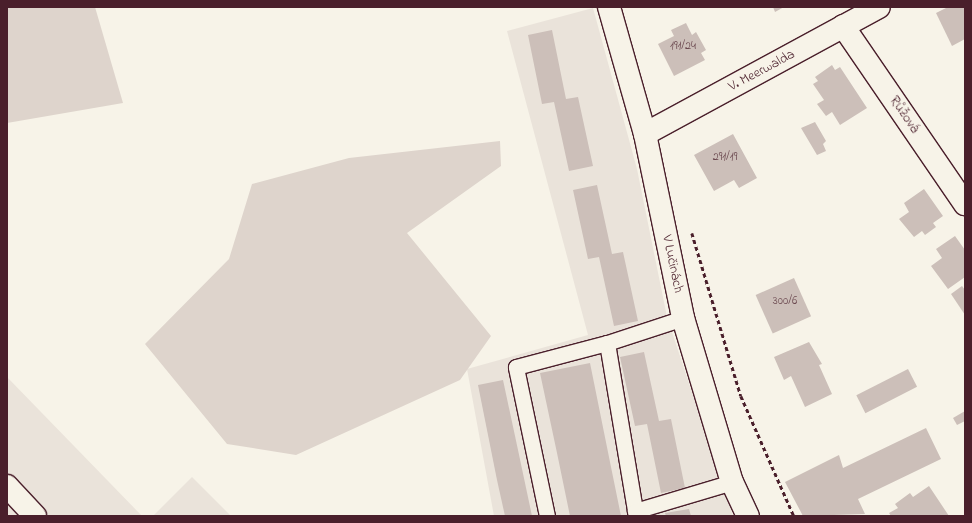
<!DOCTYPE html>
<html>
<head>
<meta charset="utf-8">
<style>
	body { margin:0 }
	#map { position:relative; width:972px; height:523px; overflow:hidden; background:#f7f3e8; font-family:"Indie Flower",sans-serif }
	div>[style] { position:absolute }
	.built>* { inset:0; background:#eae3da }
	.green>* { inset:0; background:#ded4cc }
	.building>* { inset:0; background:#ccbfb9; transform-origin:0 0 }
	.path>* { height:2.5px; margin-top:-1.25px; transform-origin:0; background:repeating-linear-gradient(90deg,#4a1f2b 0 4px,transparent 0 7px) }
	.roads { filter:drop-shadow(1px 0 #4a1f2b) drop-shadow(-1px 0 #4a1f2b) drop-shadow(0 1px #4a1f2b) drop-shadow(0 -1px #4a1f2b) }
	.service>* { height:15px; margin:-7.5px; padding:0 7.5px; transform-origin:7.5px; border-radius:7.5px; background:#f7f3e8 }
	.minor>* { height:22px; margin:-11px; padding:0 11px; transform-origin:11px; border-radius:11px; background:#f7f3e8 }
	span { translate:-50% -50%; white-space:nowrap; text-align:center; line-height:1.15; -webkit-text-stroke:3px #f7f3e8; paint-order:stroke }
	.number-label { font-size:12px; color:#6a474e }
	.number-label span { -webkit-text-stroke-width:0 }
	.street-label { font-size:14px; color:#4a1f2b }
	.frame { position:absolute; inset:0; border:8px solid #4a1f2b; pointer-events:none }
</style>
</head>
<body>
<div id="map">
	<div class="built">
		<div style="clip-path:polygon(593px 8px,637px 169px,667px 317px,733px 516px,494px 516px,467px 369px,588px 335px,507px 31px)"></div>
		<div style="clip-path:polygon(7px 377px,142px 516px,7px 516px)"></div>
		<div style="clip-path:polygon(192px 477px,231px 516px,153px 516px)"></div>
	</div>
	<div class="green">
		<div style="clip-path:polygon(7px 7px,95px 7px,123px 103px,7px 123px)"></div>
		<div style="clip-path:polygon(500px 141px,501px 166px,407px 233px,491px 336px,460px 380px,296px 455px,227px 444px,145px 344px,229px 259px,252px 184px,349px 158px)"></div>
	</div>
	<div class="building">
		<div style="clip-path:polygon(773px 7px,784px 7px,775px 12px)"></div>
		<div style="clip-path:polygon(948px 7px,965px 7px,965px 39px,952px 46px,936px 13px)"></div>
		<div style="clip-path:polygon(686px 23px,692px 35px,696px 32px,706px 50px,701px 53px,705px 60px,674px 76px,658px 44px,674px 36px,671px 30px)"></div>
		<div style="clip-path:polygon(552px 30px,566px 99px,578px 97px,593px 166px,569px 171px,554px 102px,542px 104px,528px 35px)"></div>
		<div style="clip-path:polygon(832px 65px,835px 70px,840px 67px,867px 108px,840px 125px,832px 112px,826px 116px,817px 104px,824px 100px,813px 84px,818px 81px,815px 77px)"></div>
		<div style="clip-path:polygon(815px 122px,826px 141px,823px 144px,826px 151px,817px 155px,801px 128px)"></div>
		<div style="clip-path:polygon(733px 134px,757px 178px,739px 188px,734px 180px,714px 191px,694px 155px)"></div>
		<div style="clip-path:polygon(597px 185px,612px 254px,623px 252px,638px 321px,614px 326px,599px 257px,588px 259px,573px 190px)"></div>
		<div style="clip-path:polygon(924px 189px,943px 216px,933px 223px,936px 227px,925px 235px,922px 231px,914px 237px,899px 219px,909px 212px,904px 203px)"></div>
		<div style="clip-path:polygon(955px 236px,965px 250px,965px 277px,948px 289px,931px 266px,942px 258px,936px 249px)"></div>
		<div style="left:794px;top:278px;width:42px;height:42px;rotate:66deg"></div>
		<div style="clip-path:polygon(962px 286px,965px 290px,965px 315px,951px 294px)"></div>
		<div style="clip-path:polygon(809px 342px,822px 364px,819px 365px,832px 394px,805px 407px,791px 376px,784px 380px,774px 357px)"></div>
		<div style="clip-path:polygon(644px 352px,659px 421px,671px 419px,685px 488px,661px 493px,647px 424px,635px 426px,620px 357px)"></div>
		<div style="clip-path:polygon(590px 363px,611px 467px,621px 516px,570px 516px,557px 453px,540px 373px)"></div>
		<div style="left:908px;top:369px;width:20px;height:58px;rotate:63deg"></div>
		<div style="clip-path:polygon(503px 380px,518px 450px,532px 516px,505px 516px,497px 480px,478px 385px)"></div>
		<div style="clip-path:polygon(965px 411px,965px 421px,957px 425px,953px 418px)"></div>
		<div style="clip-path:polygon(926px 428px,941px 459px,858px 499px,865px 514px,803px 516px,785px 482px,839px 455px,843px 468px)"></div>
		<div style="clip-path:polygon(929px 486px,949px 516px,891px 516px,889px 513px,898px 508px,895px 504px,910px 493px,913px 497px)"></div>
		<div style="clip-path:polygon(689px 509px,691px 516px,666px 516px,665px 513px)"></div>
	</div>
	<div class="path">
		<div style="left:692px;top:233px;width:170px;rotate:73.3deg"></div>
		<div style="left:741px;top:396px;width:131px;rotate:66.2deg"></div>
	</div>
	<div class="roads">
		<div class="service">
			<div style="left:607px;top:343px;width:175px;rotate:80.5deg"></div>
			<div style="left:635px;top:511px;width:101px;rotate:-16.6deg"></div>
			<div style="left:547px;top:516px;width:152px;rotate:-101.8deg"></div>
			<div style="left:516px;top:367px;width:94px;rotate:-14.8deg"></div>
			<div style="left:607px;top:343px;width:80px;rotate:-18.2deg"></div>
		</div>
		<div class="minor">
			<div style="left:609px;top:7px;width:132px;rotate:74.2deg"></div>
			<div style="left:645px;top:134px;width:188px;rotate:78.3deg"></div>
			<div style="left:683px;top:318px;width:171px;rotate:73.4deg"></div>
			<div style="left:732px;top:482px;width:38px;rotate:65deg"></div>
			<div style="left:843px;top:26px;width:216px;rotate:55.6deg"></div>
			<div style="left:645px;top:134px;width:266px;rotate:-28.5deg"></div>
			<div style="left:7px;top:486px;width:41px;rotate:47deg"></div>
		</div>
	</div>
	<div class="number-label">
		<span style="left:683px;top:47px">191/24</span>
		<span style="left:725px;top:158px">291/19</span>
		<span style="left:785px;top:302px">300/6</span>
	</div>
	<div class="street-label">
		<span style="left:762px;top:71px;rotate:-28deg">V. Meerwalda</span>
		<span style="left:904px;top:115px;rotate:56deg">Růžová</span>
		<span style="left:672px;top:264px;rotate:78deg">V Lučinách</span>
	</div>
	<div class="frame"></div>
</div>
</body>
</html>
